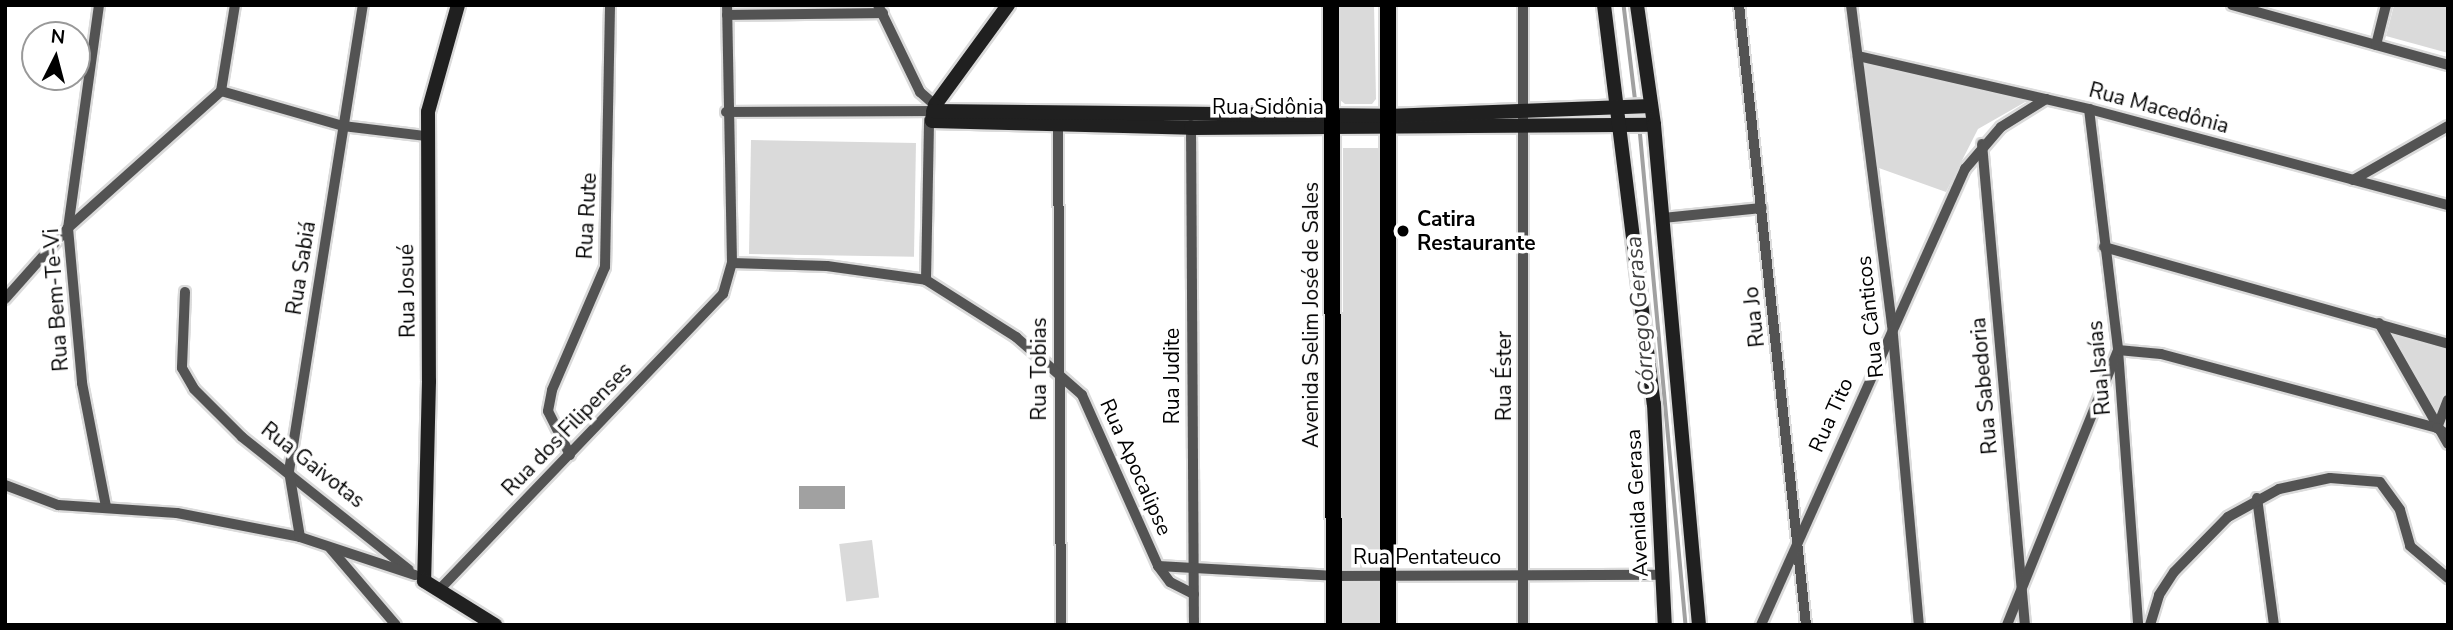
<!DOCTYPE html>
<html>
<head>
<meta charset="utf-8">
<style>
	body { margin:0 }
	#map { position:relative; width:2453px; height:630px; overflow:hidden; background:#fff; font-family:"Nunito Sans",sans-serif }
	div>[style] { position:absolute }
	.green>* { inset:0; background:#dadada; transform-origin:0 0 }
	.water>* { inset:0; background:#a1a1a1; transform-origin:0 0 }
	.stream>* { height:3.5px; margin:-1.75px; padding:0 1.75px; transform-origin:1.75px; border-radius:1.75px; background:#a1a1a1 }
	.roads { filter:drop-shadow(2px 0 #dbdbdb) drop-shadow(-2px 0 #dbdbdb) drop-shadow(0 2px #dbdbdb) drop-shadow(0 -2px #dbdbdb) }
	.street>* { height:10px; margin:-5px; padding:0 5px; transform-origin:5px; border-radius:5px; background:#535353 }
	.secondary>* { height:14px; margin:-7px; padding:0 7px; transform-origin:7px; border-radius:7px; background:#202020 }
	.primary>* { height:16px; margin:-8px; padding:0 8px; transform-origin:8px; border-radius:8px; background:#000 }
	.dots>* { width:19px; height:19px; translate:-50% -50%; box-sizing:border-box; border:4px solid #fff; border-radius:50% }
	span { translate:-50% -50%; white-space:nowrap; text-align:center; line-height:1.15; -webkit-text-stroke:7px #fff; paint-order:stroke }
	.street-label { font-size:21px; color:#000 }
	.poi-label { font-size:21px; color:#000; font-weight:700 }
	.left { translate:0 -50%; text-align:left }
	.water-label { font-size:23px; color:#424242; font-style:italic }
	.frame { position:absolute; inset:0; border:7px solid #000; pointer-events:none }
	.north { position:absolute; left:21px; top:21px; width:70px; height:70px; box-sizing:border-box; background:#fff; border:2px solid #999; border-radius:50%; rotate:6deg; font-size:19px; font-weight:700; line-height:28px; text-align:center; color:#000 }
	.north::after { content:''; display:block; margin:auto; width:24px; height:32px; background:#000; clip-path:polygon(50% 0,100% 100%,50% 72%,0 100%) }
</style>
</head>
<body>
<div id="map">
	<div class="green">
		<div style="clip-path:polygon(1340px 5px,1374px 5px,1376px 99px,1372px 104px,1345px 104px,1340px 100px)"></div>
		<div style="clip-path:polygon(2394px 5px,2448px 5px,2448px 53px,2386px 36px)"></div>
		<div style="clip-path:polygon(1863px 64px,2027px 101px,1978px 129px,1946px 192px,1876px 167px)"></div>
		<div style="left:751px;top:140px;width:165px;height:114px;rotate:1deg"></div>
		<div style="left:1380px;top:148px;width:421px;height:37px;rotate:90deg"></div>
		<div style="clip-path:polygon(2387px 330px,2448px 347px,2448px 389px,2436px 421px)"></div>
		<div style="left:872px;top:540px;width:58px;height:33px;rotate:83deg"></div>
		<div style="left:1382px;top:583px;width:42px;height:41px;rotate:90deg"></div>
	</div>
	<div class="water">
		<div style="left:799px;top:486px;width:46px;height:23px"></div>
	</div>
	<div class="stream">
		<div style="left:1624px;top:5px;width:100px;rotate:83.1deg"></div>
		<div style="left:1640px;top:129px;width:498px;rotate:84.7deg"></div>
	</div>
	<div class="roads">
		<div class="street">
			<div style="left:99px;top:5px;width:225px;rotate:97.9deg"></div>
			<div style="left:68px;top:228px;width:156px;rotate:84.8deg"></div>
			<div style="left:82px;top:383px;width:126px;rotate:79deg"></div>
			<div style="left:878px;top:5px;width:97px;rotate:64.2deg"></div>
			<div style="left:920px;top:92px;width:20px;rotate:41deg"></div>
			<div style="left:1739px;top:5px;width:624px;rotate:83.83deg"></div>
			<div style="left:1851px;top:5px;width:322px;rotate:82.7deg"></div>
			<div style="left:1892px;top:324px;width:302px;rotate:84.9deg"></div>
			<div style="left:2232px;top:5px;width:224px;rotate:15.5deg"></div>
			<div style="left:727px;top:15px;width:156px;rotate:-0.7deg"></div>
			<div style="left:2376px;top:45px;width:41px;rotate:-76deg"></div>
			<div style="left:1858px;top:56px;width:237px;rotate:12.9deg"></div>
			<div style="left:2089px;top:109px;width:372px;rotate:15deg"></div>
			<div style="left:221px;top:91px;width:127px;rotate:16deg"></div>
			<div style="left:343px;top:126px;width:84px;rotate:6.9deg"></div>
			<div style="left:221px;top:91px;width:87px;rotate:-80.8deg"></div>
			<div style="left:2089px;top:109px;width:243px;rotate:83.1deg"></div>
			<div style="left:2118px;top:350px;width:276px;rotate:85.8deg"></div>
			<div style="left:726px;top:112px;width:207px;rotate:-0.3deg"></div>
			<div style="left:1058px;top:121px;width:504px;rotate:89.66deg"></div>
			<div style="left:1191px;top:125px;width:500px;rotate:89.66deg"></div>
			<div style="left:1982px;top:144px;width:483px;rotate:84.9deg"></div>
			<div style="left:2353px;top:180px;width:109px;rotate:-29.6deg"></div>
			<div style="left:1663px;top:218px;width:99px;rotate:-5.8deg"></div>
			<div style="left:2104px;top:247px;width:357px;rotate:15.7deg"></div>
			<div style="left:732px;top:263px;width:95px;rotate:1.8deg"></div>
			<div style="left:827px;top:266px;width:100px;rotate:8deg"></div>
			<div style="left:926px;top:280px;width:107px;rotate:32.3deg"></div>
			<div style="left:1016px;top:337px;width:88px;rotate:41.3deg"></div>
			<div style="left:1082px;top:395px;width:187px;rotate:66deg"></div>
			<div style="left:1158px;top:566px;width:20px;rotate:53deg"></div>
			<div style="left:1170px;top:582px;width:27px;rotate:27deg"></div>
			<div style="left:926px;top:280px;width:160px;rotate:-88.9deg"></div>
			<div style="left:185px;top:292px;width:76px;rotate:92.3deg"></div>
			<div style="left:182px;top:368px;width:24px;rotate:60deg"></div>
			<div style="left:194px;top:389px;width:68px;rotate:45deg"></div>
			<div style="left:242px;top:437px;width:213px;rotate:38.5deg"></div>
			<div style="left:5px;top:299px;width:95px;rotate:-48.4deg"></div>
			<div style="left:68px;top:228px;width:205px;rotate:-41.8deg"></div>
			<div style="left:2379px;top:323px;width:139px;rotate:60.3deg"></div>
			<div style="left:2437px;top:428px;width:30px;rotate:-69deg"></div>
			<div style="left:570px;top:455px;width:49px;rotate:-116.6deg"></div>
			<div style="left:548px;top:411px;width:21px;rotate:-79deg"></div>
			<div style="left:552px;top:390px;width:134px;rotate:-66.7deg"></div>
			<div style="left:605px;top:267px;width:262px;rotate:-88.9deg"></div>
			<div style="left:5px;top:485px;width:57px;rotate:20.7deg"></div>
			<div style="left:58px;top:505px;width:119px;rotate:3.8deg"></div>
			<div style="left:177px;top:513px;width:125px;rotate:11deg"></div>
			<div style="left:300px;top:537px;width:121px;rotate:18.3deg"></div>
			<div style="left:2257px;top:498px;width:128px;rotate:82.4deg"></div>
			<div style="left:300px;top:537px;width:67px;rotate:-99.5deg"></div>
			<div style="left:289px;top:471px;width:472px;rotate:-81deg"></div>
			<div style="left:330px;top:548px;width:101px;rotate:49.4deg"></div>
			<div style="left:1158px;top:566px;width:177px;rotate:3.2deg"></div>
			<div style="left:1335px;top:576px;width:327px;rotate:-0.2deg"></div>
			<div style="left:438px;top:591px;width:412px;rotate:-46.2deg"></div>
			<div style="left:723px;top:294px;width:32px;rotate:-74deg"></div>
			<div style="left:732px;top:263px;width:258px;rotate:-91.1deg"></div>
			<div style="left:1523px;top:625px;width:620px;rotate:-90deg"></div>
			<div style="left:1761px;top:625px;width:500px;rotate:-65.9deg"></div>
			<div style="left:1965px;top:169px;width:55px;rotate:-49.4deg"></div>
			<div style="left:2001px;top:127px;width:53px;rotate:-31.9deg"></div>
			<div style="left:2007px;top:625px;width:297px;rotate:-68deg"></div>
			<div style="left:2118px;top:350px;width:43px;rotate:5.3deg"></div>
			<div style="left:2161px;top:354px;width:286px;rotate:15deg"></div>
			<div style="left:2437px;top:428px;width:13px;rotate:32deg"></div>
			<div style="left:2150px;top:625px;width:31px;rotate:-73deg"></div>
			<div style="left:2159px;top:595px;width:27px;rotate:-57deg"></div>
			<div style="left:2174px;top:572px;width:77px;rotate:-45.5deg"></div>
			<div style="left:2228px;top:517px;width:58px;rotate:-28.8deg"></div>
			<div style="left:2279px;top:489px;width:52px;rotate:-12.2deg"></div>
			<div style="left:2330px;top:478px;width:50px;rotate:4.6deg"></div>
			<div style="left:2380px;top:482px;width:34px;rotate:54deg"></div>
			<div style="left:2400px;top:510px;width:37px;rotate:74deg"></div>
			<div style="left:2410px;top:546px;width:50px;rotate:40.1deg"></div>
		</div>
		<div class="secondary">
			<div style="left:458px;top:5px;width:111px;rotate:105.7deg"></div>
			<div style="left:428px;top:112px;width:269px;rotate:89.8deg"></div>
			<div style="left:429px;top:381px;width:200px;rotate:91.4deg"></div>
			<div style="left:424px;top:581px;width:84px;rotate:31.8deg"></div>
			<div style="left:1008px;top:5px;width:124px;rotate:126.1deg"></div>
			<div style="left:935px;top:105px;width:16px;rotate:101deg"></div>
			<div style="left:932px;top:121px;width:259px;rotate:1.5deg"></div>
			<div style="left:1191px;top:128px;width:463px;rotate:-0.4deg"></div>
			<div style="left:1604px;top:5px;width:402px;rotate:82.9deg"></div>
			<div style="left:1654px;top:404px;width:221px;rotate:87.2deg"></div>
			<div style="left:1637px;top:5px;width:121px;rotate:81.9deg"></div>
			<div style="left:1654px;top:125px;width:502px;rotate:84.86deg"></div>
			<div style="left:933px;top:111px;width:455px;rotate:0.6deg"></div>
			<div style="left:1388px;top:116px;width:263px;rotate:-2.2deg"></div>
		</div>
		<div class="primary">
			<div style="left:1331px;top:5px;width:620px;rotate:89.72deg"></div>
			<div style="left:1388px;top:5px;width:620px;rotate:90deg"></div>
		</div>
	</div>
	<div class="dots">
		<div style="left:1403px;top:231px;background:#000"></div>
	</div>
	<div class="street-label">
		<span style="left:1268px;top:107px">Rua Sidônia</span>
		<span style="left:2159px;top:108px;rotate:15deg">Rua Macedônia</span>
		<span style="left:587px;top:216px;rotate:-87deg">Rua Rute</span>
		<span style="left:301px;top:268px;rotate:-81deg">Rua Sabiá</span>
		<span style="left:407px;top:291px;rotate:-91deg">Rua Josué</span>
		<span style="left:56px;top:300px;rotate:-94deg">Rua Bem-Te-Vi</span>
		<span style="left:1311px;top:315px;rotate:-90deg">Avenida Selim José de Sales</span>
		<span style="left:1754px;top:317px;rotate:-96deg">Rua Jo</span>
		<span style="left:1870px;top:317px;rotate:-96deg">Rua Cânticos</span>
		<span style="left:2099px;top:368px;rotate:-95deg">Rua Isaías</span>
		<span style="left:1039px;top:369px;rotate:-90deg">Rua Tobias</span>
		<span style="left:1172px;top:376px;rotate:-90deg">Rua Judite</span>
		<span style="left:1504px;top:376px;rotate:-90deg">Rua Éster</span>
		<span style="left:1984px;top:386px;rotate:-95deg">Rua Sabedoria</span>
		<span style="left:1831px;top:415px;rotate:-66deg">Rua Tito</span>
		<span style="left:567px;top:429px;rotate:-46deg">Rua dos Filipenses</span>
		<span style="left:313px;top:465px;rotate:38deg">Rua Gaivotas</span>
		<span style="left:1136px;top:467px;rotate:66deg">Rua Apocalipse</span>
		<span style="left:1637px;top:503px;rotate:-93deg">Avenida Gerasa</span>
		<span style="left:1427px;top:557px">Rua Pentateuco</span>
	</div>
	<div class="poi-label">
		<span class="left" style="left:1417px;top:231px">Catira<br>Restaurante</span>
	</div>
	<div class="water-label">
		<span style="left:1641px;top:316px;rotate:-95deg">Córrego Gerasa</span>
	</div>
	<div class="frame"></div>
	<div class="north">N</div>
</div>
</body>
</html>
